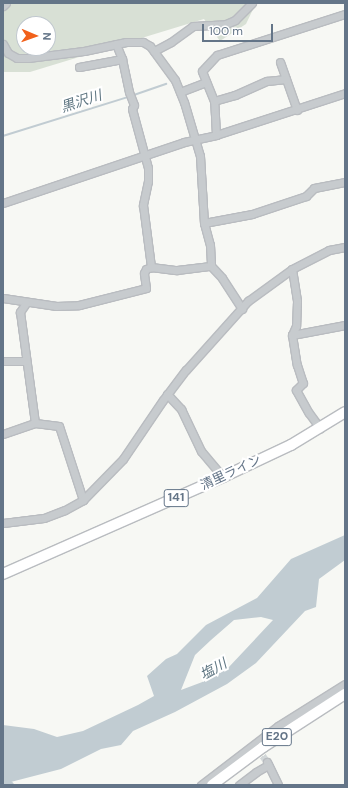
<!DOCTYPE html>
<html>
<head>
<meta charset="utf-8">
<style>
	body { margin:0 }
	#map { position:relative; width:348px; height:788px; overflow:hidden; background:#f7f8f4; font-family:"DM Sans","Noto Sans JP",sans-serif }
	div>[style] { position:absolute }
	.green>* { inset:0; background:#d8e0d5 }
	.water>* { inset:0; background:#c1ccd2 }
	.stream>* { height:1.5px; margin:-0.75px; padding:0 0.75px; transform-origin:0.75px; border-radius:0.75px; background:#c1ccd2 }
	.river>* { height:9px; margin:-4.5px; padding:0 4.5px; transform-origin:4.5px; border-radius:4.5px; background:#c1ccd2 }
	.minor-tunnel>* { height:7px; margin-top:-3.5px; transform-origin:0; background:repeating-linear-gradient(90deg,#d2d7d9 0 7px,transparent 0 10.5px) }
	.roads { filter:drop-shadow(1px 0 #b9bcc0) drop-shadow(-1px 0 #b9bcc0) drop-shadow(0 1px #b9bcc0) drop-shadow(0 -1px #b9bcc0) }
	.minor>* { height:7px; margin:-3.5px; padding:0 3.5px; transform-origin:3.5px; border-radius:3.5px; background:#c7cbce }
	.highway>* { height:10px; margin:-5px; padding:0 5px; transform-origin:5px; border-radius:5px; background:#fff }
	span { translate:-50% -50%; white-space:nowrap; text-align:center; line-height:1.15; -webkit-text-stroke:4px #fff; paint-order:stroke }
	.shield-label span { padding:1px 3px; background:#fff; border:1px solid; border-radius:3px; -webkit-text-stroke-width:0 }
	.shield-label { font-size:12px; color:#647588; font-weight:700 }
	.street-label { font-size:13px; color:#647588 }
	.water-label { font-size:14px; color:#607783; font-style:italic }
	.frame { position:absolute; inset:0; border:4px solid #647588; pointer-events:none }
	.north { position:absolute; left:16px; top:16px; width:40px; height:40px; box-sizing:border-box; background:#fff; border:1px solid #c1c8cf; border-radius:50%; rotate:92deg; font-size:11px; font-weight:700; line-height:16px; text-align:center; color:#647588 }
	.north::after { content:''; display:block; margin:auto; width:14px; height:18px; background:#f1611b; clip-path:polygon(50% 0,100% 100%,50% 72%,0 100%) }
	.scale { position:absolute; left:202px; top:24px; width:71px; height:18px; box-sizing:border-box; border:2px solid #647588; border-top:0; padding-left:5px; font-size:12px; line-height:14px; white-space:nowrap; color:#647588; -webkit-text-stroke:3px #fff; paint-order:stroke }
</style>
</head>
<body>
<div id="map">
	<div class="green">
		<div style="clip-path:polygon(evenodd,3px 3px,256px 3px,246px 24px,220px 41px,204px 19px,30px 72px,3px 72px,3px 3px,24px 24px,48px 24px,48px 48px,24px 48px,24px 24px)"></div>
	</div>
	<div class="water">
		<div style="clip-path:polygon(evenodd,345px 535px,345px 560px,319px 579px,316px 607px,305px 611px,256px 663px,227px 684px,175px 712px,133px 731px,121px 745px,101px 749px,61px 769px,3px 784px,3px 725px,34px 729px,57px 737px,83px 731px,138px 705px,154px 696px,147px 676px,166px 659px,177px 654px,206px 625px,257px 598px,291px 559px,345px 535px,261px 617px,273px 620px,228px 668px,205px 681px,181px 690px,195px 655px,211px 640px,234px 620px,261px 617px)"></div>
	</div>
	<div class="stream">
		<div style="left:134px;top:95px;width:34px;rotate:-19deg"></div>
		<div style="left:3px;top:136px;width:131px;rotate:-17.3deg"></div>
	</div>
	<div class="river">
		<div style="left:3px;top:780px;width:8px;rotate:40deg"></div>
	</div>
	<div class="minor-tunnel">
		<div style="left:257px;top:747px;width:18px;rotate:56deg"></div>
	</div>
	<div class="roads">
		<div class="minor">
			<div style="left:3px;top:6px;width:4px;rotate:-45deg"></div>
			<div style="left:3px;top:44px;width:10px;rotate:61deg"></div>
			<div style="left:8px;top:53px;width:10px;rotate:29deg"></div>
			<div style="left:17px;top:58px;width:11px"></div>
			<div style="left:28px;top:58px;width:56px;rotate:-7.1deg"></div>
			<div style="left:84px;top:51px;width:43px;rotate:-12.1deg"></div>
			<div style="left:126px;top:42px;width:17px"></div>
			<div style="left:143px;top:42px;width:8px;rotate:30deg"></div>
			<div style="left:150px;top:46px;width:42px;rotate:53.7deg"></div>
			<div style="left:175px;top:80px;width:24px;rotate:68deg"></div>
			<div style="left:184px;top:102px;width:56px;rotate:73.5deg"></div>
			<div style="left:200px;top:156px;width:67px;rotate:86.6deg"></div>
			<div style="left:204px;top:223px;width:23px;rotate:75deg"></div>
			<div style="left:210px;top:245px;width:21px;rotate:87deg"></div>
			<div style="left:211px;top:266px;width:16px;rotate:47deg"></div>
			<div style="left:222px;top:278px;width:37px;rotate:57deg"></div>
			<div style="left:116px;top:44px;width:16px;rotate:68deg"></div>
			<div style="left:122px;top:59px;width:34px;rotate:78deg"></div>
			<div style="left:129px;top:92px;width:14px;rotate:69deg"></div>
			<div style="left:134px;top:105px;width:4px;rotate:117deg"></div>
			<div style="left:132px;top:109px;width:61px;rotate:74.8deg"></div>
			<div style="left:148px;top:168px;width:13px;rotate:90deg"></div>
			<div style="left:148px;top:181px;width:25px;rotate:102deg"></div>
			<div style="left:143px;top:205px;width:63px;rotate:82.6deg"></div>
			<div style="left:154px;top:51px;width:19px;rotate:-28deg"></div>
			<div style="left:171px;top:42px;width:27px;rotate:-36deg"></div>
			<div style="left:193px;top:26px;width:33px;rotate:-3deg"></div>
			<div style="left:226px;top:24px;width:10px;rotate:-24deg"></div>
			<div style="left:235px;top:20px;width:24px;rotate:-45deg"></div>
			<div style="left:280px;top:62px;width:51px;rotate:70.5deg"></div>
			<div style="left:79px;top:67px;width:44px;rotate:-10.5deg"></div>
			<div style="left:180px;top:92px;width:28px;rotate:-21deg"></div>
			<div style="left:214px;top:101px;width:22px;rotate:-16deg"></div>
			<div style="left:235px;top:95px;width:35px;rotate:-24deg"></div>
			<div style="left:267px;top:81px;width:19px;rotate:-6deg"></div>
			<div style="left:216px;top:135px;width:34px;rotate:-93deg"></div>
			<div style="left:214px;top:101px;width:32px;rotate:-112deg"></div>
			<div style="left:202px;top:71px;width:22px;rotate:-47deg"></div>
			<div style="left:217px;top:55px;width:134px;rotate:-17.8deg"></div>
			<div style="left:3px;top:203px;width:191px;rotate:-18.6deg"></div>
			<div style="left:184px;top:142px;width:33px;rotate:-12deg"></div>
			<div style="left:216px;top:135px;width:136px;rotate:-18deg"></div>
			<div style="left:204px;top:223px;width:49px;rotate:-10.6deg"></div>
			<div style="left:252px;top:214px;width:57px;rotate:-18.4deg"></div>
			<div style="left:306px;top:196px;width:11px;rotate:-45deg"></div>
			<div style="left:314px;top:188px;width:32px;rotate:-11deg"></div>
			<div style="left:292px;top:269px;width:32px;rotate:81deg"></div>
			<div style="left:297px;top:301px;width:25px;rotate:92deg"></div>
			<div style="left:296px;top:326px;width:10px;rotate:114deg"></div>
			<div style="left:292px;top:335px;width:30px;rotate:81deg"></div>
			<div style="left:297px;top:365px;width:19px;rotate:72deg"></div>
			<div style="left:303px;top:383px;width:10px;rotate:135deg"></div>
			<div style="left:296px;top:390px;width:26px;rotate:61deg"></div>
			<div style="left:309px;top:413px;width:19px;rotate:54deg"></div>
			<div style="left:3px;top:298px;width:54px;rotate:8.6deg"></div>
			<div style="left:56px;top:306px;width:23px;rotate:-2deg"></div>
			<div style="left:79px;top:305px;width:69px;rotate:-14.2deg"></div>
			<div style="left:146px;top:288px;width:15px;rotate:-98deg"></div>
			<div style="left:144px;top:273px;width:4px;rotate:-63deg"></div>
			<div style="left:146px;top:269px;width:5px;rotate:-22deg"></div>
			<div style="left:151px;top:267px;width:26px;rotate:7deg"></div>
			<div style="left:177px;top:270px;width:34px;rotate:-7deg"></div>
			<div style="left:26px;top:303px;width:11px;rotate:124deg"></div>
			<div style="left:20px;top:312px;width:112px;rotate:82.3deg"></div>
			<div style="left:292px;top:335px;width:54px;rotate:-10.7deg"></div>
			<div style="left:3px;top:361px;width:23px"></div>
			<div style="left:167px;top:394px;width:21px;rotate:47deg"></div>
			<div style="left:181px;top:409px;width:47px;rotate:64.5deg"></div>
			<div style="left:201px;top:451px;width:34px;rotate:50deg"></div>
			<div style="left:3px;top:434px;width:34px;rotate:-19deg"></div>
			<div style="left:35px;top:423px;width:24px;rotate:7deg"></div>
			<div style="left:59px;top:426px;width:78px;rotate:72deg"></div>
			<div style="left:3px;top:523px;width:41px;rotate:-7deg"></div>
			<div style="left:44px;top:518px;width:22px;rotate:-21deg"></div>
			<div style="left:65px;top:510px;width:21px;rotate:-29deg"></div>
			<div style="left:83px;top:500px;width:57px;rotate:-45.7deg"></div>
			<div style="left:123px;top:459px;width:71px;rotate:-55.9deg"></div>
			<div style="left:163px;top:400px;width:38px;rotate:-53deg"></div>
			<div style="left:186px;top:370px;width:93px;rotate:-48.1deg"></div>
			<div style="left:248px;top:301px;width:54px;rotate:-36deg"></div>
			<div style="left:292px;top:269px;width:42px;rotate:-27.2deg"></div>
			<div style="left:329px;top:250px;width:16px;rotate:-11deg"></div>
			<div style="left:267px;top:762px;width:25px;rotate:64deg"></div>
			<div style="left:201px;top:785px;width:97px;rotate:-37.5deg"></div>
			<div style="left:278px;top:726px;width:79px;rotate:-32.1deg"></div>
			<div style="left:239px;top:785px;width:21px;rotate:-37deg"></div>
			<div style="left:256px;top:772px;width:14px;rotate:-30deg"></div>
		</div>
		<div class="highway">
			<div style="left:3px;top:574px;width:240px;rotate:-23.8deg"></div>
			<div style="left:223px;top:477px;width:75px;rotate:-25.2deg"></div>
			<div style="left:291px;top:445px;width:63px;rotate:-31.4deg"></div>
			<div style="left:212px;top:785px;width:64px;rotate:-36.7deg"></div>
			<div style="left:263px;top:747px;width:98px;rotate:-32.9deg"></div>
		</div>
	</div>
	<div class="shield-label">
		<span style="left:176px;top:498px">141</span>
		<span style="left:277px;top:737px">E20</span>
	</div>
	<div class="street-label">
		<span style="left:231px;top:473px;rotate:-25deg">清里ライン</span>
	</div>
	<div class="water-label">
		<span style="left:81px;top:101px;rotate:-18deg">黒沢川</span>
		<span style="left:213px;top:669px;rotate:-29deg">塩川</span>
	</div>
	<div class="frame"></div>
	<div class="north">N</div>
	<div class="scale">100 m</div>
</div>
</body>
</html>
